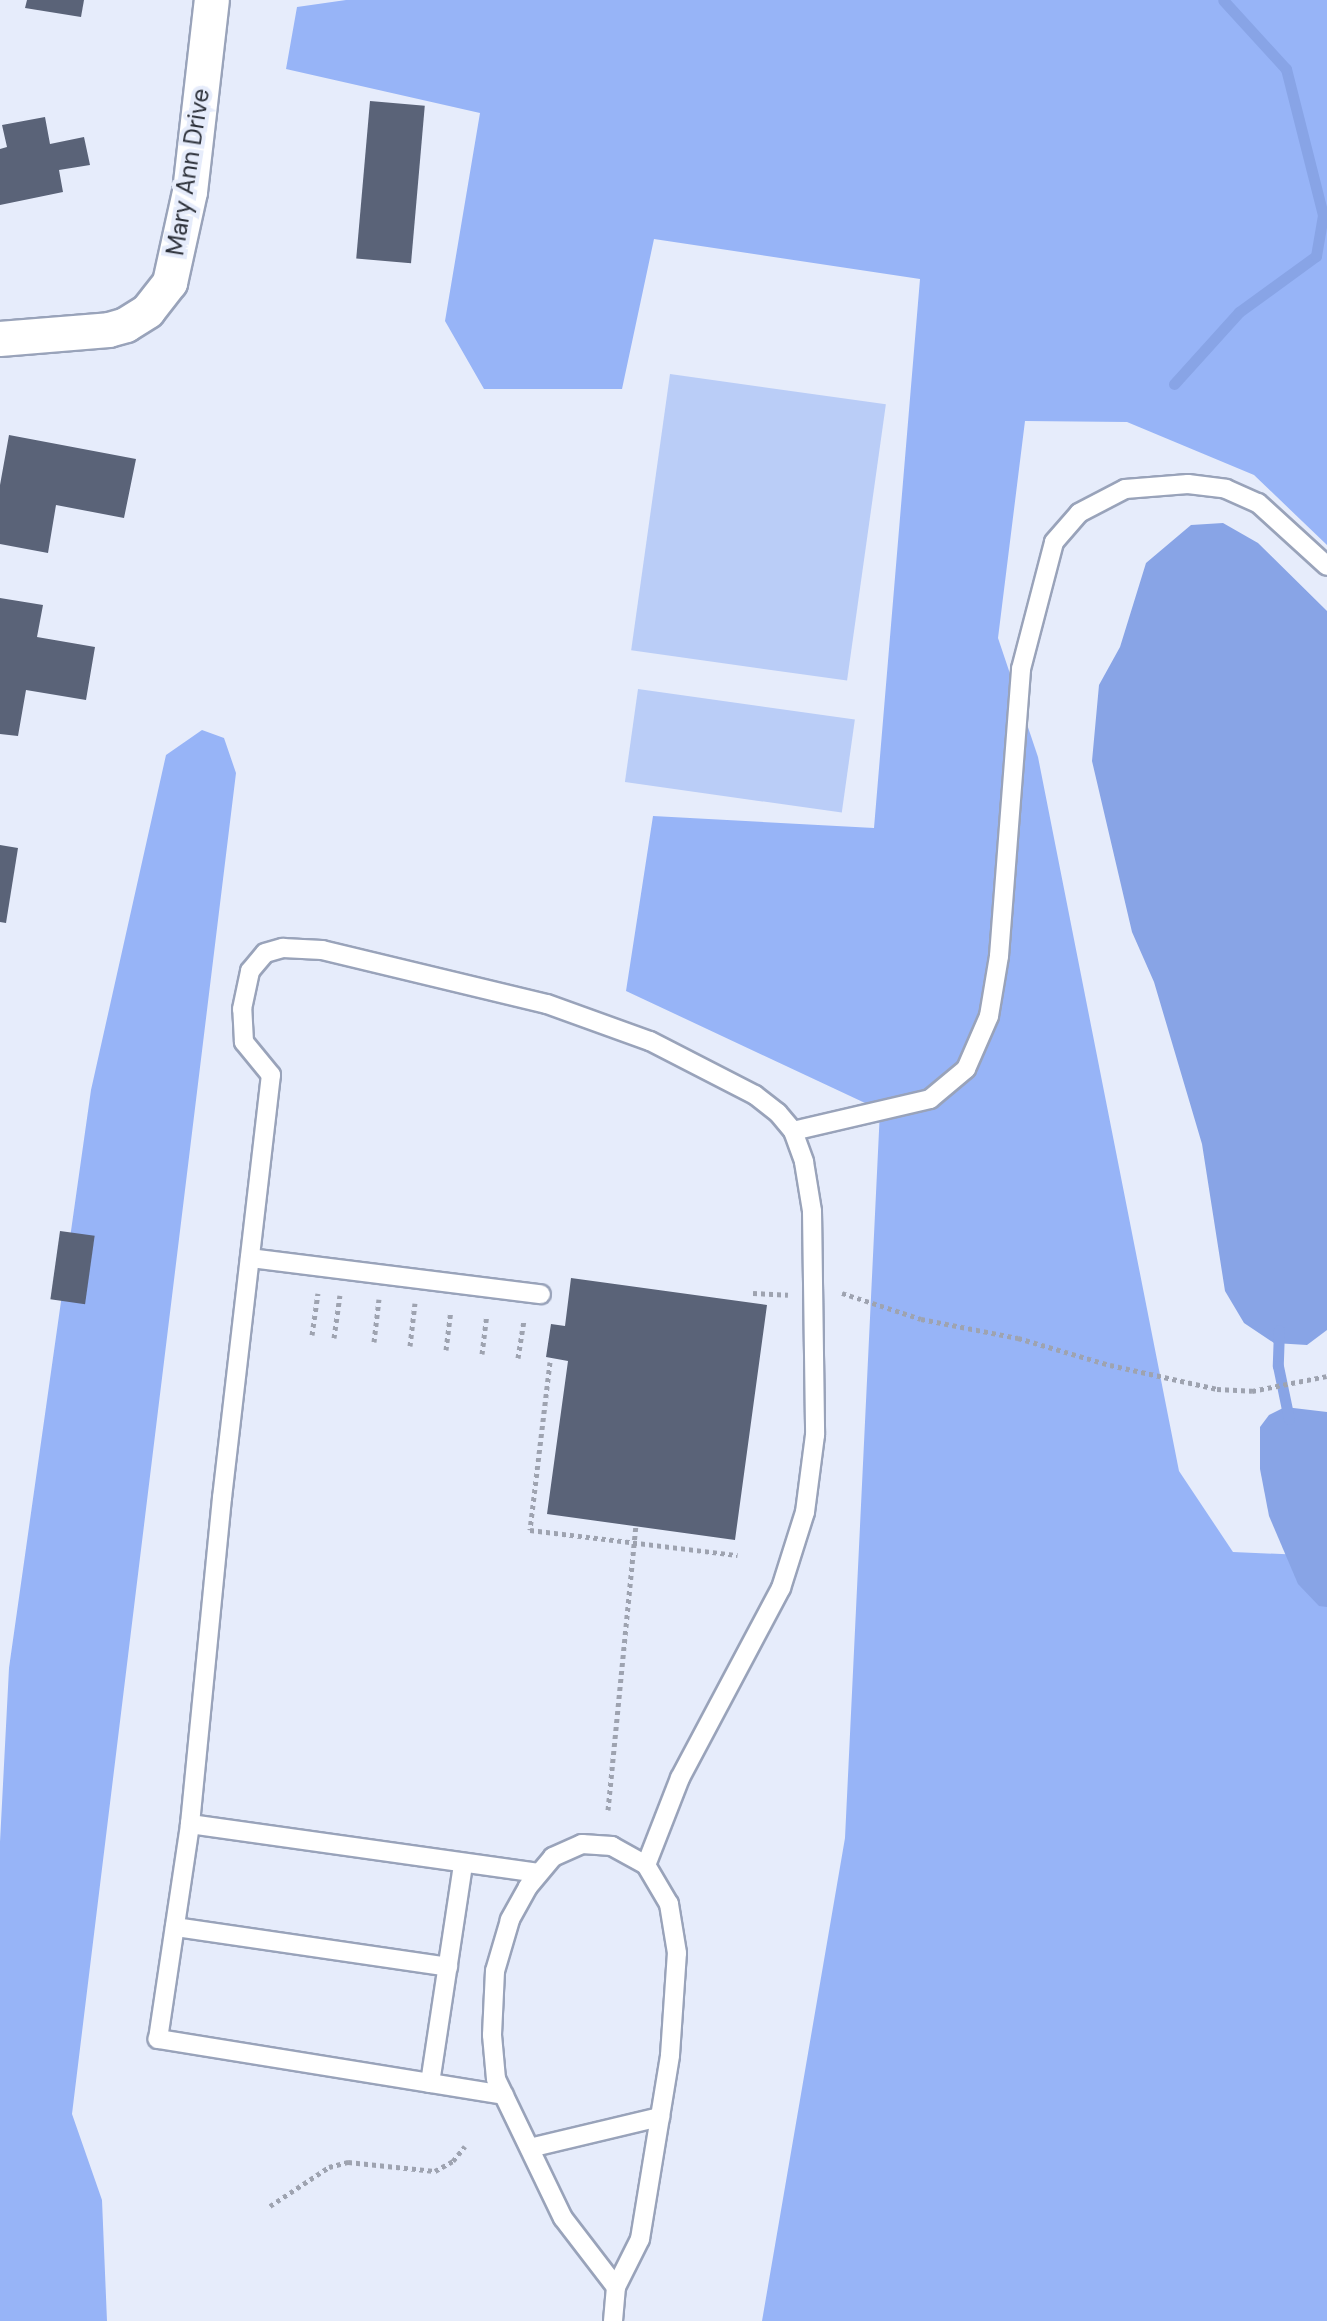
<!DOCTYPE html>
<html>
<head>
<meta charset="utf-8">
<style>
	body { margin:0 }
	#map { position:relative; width:1327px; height:2321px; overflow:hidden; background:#e6ecfb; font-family:"DM Sans",sans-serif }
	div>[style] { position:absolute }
	.green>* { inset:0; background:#bacdf7; transform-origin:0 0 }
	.forest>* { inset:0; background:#97b4f7 }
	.water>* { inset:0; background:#88a4e6 }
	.stream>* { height:11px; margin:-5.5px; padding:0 5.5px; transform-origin:5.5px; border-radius:5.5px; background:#88a4e6 }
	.building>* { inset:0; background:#5a6378; transform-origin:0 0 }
	.path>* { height:5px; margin-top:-2.5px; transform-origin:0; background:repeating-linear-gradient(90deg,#9ea3b0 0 4px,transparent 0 8px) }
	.roads { filter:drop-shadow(2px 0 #99a3ba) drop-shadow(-2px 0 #99a3ba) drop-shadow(0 2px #99a3ba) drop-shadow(0 -2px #99a3ba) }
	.lane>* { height:18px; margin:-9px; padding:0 9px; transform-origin:9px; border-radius:9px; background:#fff }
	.street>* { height:34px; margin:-17px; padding:0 17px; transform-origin:17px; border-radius:17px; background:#fff }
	span { translate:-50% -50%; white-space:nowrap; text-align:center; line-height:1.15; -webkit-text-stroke:8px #e6ecfb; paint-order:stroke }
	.street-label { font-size:24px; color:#2b2f38 }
</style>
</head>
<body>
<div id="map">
	<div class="green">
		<div style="left:670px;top:374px;width:218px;height:279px;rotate:8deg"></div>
		<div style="left:638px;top:689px;width:219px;height:94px;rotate:8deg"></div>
	</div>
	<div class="forest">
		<div style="clip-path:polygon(346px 0,1327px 0,1327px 545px,1254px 475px,1127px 422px,1025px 421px,998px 638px,1038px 757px,1179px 1471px,1233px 1552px,1327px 1556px,1327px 2321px,762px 2321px,845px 1838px,880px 1110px,626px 991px,653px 816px,874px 828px,920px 279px,654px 239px,622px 389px,484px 389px,445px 321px,480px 113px,286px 69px,297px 7px)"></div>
		<div style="clip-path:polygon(202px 730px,224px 738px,236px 773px,72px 2114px,102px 2200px,107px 2321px,0 2321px,0 1842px,9px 1668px,91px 1090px,166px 755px)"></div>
	</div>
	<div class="water">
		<div style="clip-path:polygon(1223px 523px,1258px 543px,1327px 611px,1327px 1330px,1307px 1345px,1274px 1343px,1244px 1323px,1225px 1291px,1202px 1144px,1154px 982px,1132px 932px,1092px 761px,1099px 685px,1120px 647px,1146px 563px,1191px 525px)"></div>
		<div style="clip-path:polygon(1285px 1407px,1327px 1412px,1327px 1607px,1319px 1606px,1298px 1584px,1269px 1516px,1260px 1469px,1260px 1427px,1269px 1415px)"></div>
	</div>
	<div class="stream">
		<div style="left:1174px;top:384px;width:97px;rotate:-47.9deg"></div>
		<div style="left:1239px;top:312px;width:95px;rotate:-36deg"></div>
		<div style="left:1316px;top:256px;width:42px;rotate:-80.3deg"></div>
		<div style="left:1323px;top:215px;width:151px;rotate:-104.2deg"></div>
		<div style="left:1286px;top:69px;width:93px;rotate:-132.4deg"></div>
		<div style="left:1279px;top:1330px;width:36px;rotate:92deg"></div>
		<div style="left:1278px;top:1366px;width:54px;rotate:78.3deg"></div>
	</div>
	<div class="building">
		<div style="clip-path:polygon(27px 0,84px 0,81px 17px,25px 8px)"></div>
		<div style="left:370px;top:101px;width:55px;height:158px;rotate:5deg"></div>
		<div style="clip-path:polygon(45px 117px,50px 144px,84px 137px,90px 165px,59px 170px,63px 192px,0 205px,0 149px,7px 147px,2px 125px)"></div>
		<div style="clip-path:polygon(9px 435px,136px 459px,124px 518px,56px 505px,48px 553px,0 544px,0 485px)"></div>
		<div style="clip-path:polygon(0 598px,43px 605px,37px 637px,95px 647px,86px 700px,26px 690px,18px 736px,0 734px)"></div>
		<div style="clip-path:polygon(0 845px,18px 848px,6px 923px,0 922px)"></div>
		<div style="left:60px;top:1231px;width:35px;height:69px;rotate:8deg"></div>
		<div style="clip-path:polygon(571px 1278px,767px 1305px,735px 1540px,547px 1514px,568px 1361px,546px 1357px,551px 1324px,565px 1326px)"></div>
	</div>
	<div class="path">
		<div style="left:753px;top:1293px;width:35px;rotate:3deg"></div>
		<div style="left:842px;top:1293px;width:83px;rotate:18.2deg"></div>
		<div style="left:921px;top:1319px;width:99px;rotate:11.1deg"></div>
		<div style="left:1018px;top:1338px;width:96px;rotate:16.4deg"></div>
		<div style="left:1110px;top:1365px;width:110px;rotate:12.6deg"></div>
		<div style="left:1217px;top:1389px;width:35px;rotate:3deg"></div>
		<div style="left:1252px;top:1391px;width:76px;rotate:-11.3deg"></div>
		<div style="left:312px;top:1335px;width:42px;rotate:-81.9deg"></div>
		<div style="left:334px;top:1338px;width:43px;rotate:-82.1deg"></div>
		<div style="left:374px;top:1342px;width:43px;rotate:-83.4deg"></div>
		<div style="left:410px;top:1346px;width:43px;rotate:-83.4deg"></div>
		<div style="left:446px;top:1350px;width:39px;rotate:-83deg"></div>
		<div style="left:482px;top:1354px;width:38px;rotate:-83deg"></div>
		<div style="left:518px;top:1358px;width:38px;rotate:-81deg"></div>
		<div style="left:550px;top:1362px;width:169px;rotate:96.8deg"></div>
		<div style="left:530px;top:1530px;width:209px;rotate:6.9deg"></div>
		<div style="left:608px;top:1810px;width:285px;rotate:-84.4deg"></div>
		<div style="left:270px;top:2206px;width:71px;rotate:-33.5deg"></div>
		<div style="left:329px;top:2167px;width:20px;rotate:-15deg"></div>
		<div style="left:348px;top:2162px;width:87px;rotate:5.9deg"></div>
		<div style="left:435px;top:2171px;width:21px;rotate:-29deg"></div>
		<div style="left:453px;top:2161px;width:19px;rotate:-51deg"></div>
	</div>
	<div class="roads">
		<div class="lane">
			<div style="left:793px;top:1131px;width:141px;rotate:-13.1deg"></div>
			<div style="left:930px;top:1099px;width:47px;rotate:-39.8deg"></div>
			<div style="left:966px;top:1069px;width:58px;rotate:-66.5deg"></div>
			<div style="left:989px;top:1016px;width:61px;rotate:-80.5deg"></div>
			<div style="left:999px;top:956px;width:288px;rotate:-85.6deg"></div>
			<div style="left:1021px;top:669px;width:131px;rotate:-75.4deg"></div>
			<div style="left:1054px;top:542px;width:38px;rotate:-49deg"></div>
			<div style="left:1079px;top:513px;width:52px;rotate:-27.6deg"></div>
			<div style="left:1125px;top:489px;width:63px;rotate:-4.5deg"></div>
			<div style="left:1188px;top:484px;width:38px;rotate:7deg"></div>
			<div style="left:1226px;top:489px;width:35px;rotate:24deg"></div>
			<div style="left:1258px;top:503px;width:93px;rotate:42.4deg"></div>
			<div style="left:250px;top:1258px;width:293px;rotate:7.1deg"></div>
			<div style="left:190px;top:1824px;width:352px;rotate:8deg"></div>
			<div style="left:175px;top:1927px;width:276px;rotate:8.3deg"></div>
			<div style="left:430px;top:2083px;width:221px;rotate:-81.4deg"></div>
			<div style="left:504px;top:2095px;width:351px;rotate:-170.8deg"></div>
			<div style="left:158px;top:2039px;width:217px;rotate:-81.5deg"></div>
			<div style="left:190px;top:1824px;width:328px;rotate:-84.4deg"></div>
			<div style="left:222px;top:1498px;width:426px;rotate:-83.4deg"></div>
			<div style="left:271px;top:1075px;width:43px;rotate:-129.3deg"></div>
			<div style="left:244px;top:1042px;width:33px;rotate:-93deg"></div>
			<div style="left:242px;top:1009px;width:39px;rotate:-78deg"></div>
			<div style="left:250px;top:971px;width:23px;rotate:-50deg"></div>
			<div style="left:265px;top:953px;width:19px;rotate:-16deg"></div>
			<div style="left:283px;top:948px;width:39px;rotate:3deg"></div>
			<div style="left:322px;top:950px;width:231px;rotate:13.5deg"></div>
			<div style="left:547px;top:1004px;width:109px;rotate:19.8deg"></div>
			<div style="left:650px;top:1041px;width:118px;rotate:27.2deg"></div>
			<div style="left:755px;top:1095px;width:29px;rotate:38deg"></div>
			<div style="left:778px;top:1113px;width:23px;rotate:50deg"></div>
			<div style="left:793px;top:1131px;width:33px;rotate:70deg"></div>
			<div style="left:804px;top:1162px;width:50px;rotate:80.7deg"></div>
			<div style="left:812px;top:1211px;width:224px;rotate:89.2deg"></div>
			<div style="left:815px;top:1435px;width:78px;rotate:97.4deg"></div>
			<div style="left:805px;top:1512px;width:80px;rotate:107.5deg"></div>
			<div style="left:781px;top:1588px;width:215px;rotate:118deg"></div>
			<div style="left:680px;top:1778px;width:93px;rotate:111.3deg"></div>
			<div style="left:530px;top:2148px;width:134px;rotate:-13.4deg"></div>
			<div style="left:613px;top:2321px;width:34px;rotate:-85deg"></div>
			<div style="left:616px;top:2287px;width:54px;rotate:-63.4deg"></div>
			<div style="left:640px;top:2239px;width:186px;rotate:-80.7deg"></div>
			<div style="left:670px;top:2055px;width:102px;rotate:-86.1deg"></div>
			<div style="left:677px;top:1953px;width:50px;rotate:-99.3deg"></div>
			<div style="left:669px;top:1904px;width:45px;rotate:-120.5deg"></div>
			<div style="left:646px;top:1865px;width:39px;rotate:-151deg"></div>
			<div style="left:612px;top:1846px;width:30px;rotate:-176deg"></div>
			<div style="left:582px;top:1844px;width:32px;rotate:156deg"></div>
			<div style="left:553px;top:1857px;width:39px;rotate:130deg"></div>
			<div style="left:528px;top:1887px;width:38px;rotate:119deg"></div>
			<div style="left:510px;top:1920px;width:53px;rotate:106.4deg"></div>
			<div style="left:495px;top:1971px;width:64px;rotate:92.7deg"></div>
			<div style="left:492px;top:2035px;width:44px;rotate:84.8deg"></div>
			<div style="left:496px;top:2079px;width:154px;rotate:64.3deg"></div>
			<div style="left:563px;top:2218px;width:87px;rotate:52.5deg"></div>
		</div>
		<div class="street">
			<div style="left:0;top:339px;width:109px;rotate:-4.7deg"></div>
			<div style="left:109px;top:330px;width:18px;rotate:-16deg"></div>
			<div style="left:126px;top:325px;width:26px;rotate:-32deg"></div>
			<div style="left:148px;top:311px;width:36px;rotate:-52deg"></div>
			<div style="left:170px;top:283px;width:93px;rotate:-77.6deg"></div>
			<div style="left:190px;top:192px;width:193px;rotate:-83.5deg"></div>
		</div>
	</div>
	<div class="street-label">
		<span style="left:188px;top:172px;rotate:-81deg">Mary Ann Drive</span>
	</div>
</div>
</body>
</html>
